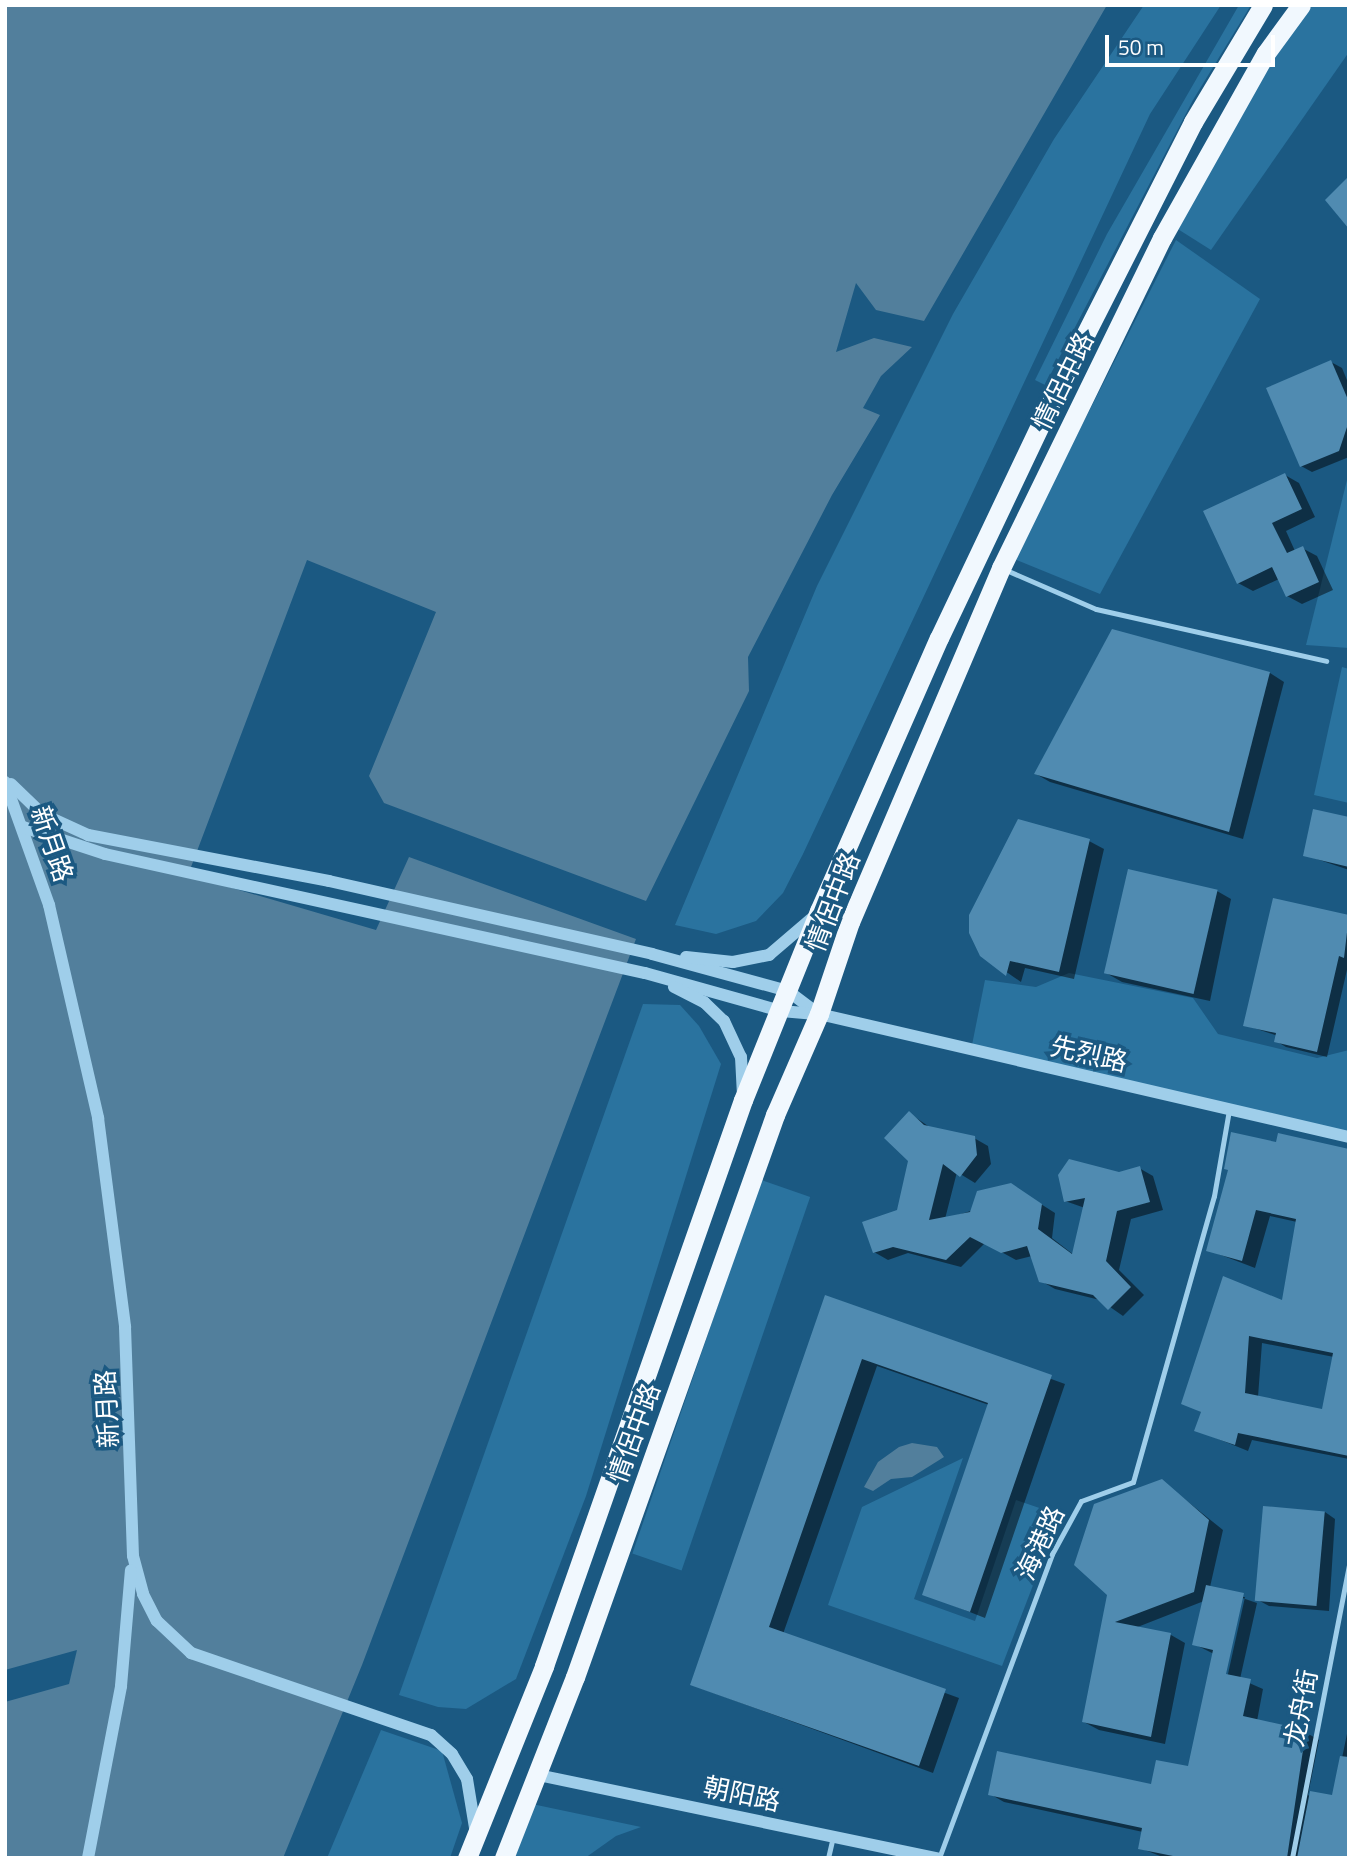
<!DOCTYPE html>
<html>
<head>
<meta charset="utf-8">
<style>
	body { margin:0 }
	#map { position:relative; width:1354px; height:1863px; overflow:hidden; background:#1b5982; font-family:"Titillium Web","Noto Sans SC",sans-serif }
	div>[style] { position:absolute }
	.green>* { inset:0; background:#2a739f; transform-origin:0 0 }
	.water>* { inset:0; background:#527f9c }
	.pier>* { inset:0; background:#1b5982 }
	.shadow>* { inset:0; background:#0007 }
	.building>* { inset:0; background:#508bb1; transform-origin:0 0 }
	.service>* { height:5px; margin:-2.5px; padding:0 2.5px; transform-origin:2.5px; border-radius:2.5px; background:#9fceea }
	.tertiary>* { height:12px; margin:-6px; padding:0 6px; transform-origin:6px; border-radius:6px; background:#9fceea }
	.trunk>* { height:19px; margin:-9.5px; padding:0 9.5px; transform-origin:9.5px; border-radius:9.5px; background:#f1f8fe }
	span { translate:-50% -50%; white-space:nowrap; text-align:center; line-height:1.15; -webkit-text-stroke:7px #1b5982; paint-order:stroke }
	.street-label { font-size:26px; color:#fff }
	.frame { position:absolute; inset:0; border:7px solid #fff; pointer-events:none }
	.scale { position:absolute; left:1105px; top:35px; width:170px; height:32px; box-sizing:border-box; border:4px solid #fff; border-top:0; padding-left:9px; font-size:21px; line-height:24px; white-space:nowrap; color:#fff; -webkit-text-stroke:5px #1b5982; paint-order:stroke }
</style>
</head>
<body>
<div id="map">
	<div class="green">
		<div style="clip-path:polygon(1144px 5px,1221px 5px,1150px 114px,803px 854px,783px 893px,756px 921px,716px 934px,675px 925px,817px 586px,953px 314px,1054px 139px)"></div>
		<div style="clip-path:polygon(1239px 5px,1251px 5px,1193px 100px,1045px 385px,1035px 380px,1107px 234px)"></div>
		<div style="clip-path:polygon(1309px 5px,1349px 5px,1349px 52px,1211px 250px,1173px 226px,1270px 56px)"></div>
		<div style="clip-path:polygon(1176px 240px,1260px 299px,1100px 594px,1014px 559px)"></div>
		<div style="clip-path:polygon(1349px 472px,1349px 648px,1306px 645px)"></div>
		<div style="clip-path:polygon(1342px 667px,1349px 669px,1349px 803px,1314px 795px)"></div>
		<div style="clip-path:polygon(1069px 973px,1193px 998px,1218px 1034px,1317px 1058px,1349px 1050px,1349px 1132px,972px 1045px,985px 980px,1036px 987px)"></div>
		<div style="clip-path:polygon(643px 1004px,680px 1005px,699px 1026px,721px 1064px,586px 1496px,516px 1679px,466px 1709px,438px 1707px,399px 1695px)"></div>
		<div style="left:761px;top:1180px;width:52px;height:395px;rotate:19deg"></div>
		<div style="clip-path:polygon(963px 1458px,914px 1599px,975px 1621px,1016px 1500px,1060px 1515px,1002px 1666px,828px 1605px,862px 1507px)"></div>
		<div style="clip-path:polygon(381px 1730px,442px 1751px,462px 1823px,450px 1858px,327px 1858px)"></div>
		<div style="clip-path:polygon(532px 1804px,641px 1827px,616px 1836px,585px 1858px,510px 1858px)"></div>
	</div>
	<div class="water">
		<div style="clip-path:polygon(5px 5px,1107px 5px,924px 321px,876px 310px,856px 283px,836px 352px,874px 338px,912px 347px,881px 376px,863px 408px,880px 415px,832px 495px,748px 657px,749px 691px,646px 901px,384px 803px,369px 776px,436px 612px,307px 560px,188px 875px,376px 930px,409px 857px,636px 939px,362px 1665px,283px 1858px,5px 1858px)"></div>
		<div style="clip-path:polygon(912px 1443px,937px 1447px,944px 1457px,912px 1477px,891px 1479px,873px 1491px,864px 1487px,878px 1462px,899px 1447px)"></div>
	</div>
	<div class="pier">
		<div style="clip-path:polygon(77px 1650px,69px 1684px,5px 1702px,5px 1670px)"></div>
	</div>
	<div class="shadow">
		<div style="clip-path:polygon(1331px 362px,1342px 368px,1349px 385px,1349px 457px,1312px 472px,1301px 466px)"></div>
		<div style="clip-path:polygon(1285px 475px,1299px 483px,1315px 517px,1286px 531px,1295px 551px,1302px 548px,1317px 556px,1333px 590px,1302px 604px,1287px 596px,1279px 579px,1253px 591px,1238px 583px)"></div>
		<div style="clip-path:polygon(1270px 673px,1284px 682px,1243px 839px,1050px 782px,1036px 774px)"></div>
		<div style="clip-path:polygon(1349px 819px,1349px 870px,1305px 855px)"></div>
		<div style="clip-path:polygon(1089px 841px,1104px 849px,1074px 979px,1025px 968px,1021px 982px,982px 955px)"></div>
		<div style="clip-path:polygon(1217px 891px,1231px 899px,1210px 1001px,1122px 982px,1108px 974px)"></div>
		<div style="clip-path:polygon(1274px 900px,1349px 917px,1349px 961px,1327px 1057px,1286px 1047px,1276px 1041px,1278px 1036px,1245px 1025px)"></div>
		<div style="clip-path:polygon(909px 1113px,931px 1128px,974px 1138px,988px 1146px,991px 1164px,975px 1183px,957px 1172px,945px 1219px,1025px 1194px,1055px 1213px,1052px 1238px,1074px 1255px,1085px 1208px,1065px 1201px,1139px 1168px,1153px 1176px,1163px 1210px,1131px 1219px,1119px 1270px,1144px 1295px,1123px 1316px,1100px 1300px,1055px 1289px,1041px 1281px,1032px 1256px,1016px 1260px,985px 1243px,961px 1267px,908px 1253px,888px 1260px,874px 1252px,898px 1212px,910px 1160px)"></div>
		<div style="clip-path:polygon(evenodd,1277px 1144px,1349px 1154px,1349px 1459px,1252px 1440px,1248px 1451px,1196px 1430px,1203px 1413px,1184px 1403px,1224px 1278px,1284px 1302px,1297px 1222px,1270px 1216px,1255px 1268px,1208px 1250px,1277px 1144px,1262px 1343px,1334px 1357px,1324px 1411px,1258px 1397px,1262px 1343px)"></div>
		<div style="clip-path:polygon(826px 1297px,1065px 1384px,985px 1618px,924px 1594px,989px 1405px,877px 1366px,783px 1634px,959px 1698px,933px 1773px,692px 1685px)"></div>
		<div style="clip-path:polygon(evenodd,1162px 1481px,1223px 1530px,1210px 1587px,1257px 1603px,1240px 1679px,1263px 1689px,1257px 1721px,1305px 1732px,1319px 1740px,1308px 1795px,1311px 1797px,1334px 1797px,1349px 1724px,1349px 1858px,1165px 1858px,1140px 1848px,1143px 1832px,1004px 1802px,990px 1794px,1152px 1786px,1190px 1768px,1214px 1654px,1194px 1644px,1204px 1601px,1135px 1628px,1171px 1635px,1185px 1643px,1165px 1744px,1099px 1730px,1084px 1722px,1109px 1594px,1162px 1481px,1242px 1597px,1245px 1597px,1226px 1683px,1222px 1682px,1242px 1597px)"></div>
		<div style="clip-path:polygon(1325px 1512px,1335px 1519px,1329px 1611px,1269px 1606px,1258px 1600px)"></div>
	</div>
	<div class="building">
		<div style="clip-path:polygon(1349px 176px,1349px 229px,1325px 200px)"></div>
		<div style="clip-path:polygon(1331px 360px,1349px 402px,1349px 421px,1339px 451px,1300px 467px,1266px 388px)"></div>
		<div style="clip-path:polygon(1285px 473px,1302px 509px,1272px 523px,1287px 553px,1303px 546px,1319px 582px,1286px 597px,1272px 567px,1237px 584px,1203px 511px)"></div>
		<div style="clip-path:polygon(1112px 629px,1270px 672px,1229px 832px,1034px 774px)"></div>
		<div style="clip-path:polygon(1313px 809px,1349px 817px,1349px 867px,1303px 856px)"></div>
		<div style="clip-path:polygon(1018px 819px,1090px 839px,1059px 972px,1010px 961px,1006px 976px,980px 956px,969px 933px,969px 915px)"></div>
		<div style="left:1128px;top:869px;width:92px;height:107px;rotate:13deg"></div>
		<div style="clip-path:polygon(1273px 898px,1349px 915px,1344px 958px,1339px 956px,1317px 1052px,1274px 1042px,1276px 1033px,1243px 1026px)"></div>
		<div style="clip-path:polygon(909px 1111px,924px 1125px,975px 1136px,977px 1155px,960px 1177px,943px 1164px,929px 1220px,970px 1212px,977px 1191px,1011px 1183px,1042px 1204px,1038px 1229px,1072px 1254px,1085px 1198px,1064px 1202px,1058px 1175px,1069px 1159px,1119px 1172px,1140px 1166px,1150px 1202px,1117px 1211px,1106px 1261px,1131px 1287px,1108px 1310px,1093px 1295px,1039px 1282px,1027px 1246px,1001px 1253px,970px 1237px,946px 1260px,893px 1247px,873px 1253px,862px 1222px,897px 1210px,908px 1161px,884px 1138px)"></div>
		<div style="clip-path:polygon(evenodd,1231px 1132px,1276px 1142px,1278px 1133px,1349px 1149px,1349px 1456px,1238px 1433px,1235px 1445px,1194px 1431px,1201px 1412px,1181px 1404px,1223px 1276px,1282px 1300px,1296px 1219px,1256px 1210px,1242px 1261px,1206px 1251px,1228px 1170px,1224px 1169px,1231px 1132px,1249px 1336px,1333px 1353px,1322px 1409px,1245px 1393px,1249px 1336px)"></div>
		<div style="clip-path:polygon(825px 1295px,1052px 1375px,970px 1612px,922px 1595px,988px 1403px,862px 1359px,769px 1627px,946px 1689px,919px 1766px,690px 1685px)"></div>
		<div style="clip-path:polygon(1162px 1479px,1209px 1520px,1194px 1592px,1115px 1622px,1171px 1633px,1151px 1737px,1082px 1722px,1107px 1595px,1074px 1565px,1094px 1504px)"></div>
		<div style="left:1263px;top:1506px;width:62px;height:95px;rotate:5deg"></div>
		<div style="clip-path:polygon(1206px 1585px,1244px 1593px,1226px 1674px,1251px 1679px,1243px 1716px,1306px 1730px,1287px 1858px,1183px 1858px,1138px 1849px,1142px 1828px,988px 1795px,997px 1751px,1151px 1784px,1156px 1760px,1188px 1766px,1213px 1650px,1192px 1645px)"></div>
		<div style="clip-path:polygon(1340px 1756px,1349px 1757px,1349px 1858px,1297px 1858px,1310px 1791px,1332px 1795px)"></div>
	</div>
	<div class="service">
		<div style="left:1006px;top:570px;width:98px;rotate:23.4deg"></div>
		<div style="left:1096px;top:609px;width:236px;rotate:12.7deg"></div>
		<div style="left:828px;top:1858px;width:22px;rotate:-77deg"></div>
		<div style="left:939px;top:1858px;width:324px;rotate:-69.6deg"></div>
		<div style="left:1052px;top:1554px;width:60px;rotate:-61.3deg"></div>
		<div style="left:1081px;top:1501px;width:55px;rotate:-20.1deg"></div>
		<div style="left:1133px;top:1482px;width:297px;rotate:-74.2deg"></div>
		<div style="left:1214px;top:1196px;width:87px;rotate:-80.1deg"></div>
		<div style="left:1292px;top:1858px;width:298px;rotate:-79deg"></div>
	</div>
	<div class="tertiary">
		<div style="left:5px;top:782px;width:131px;rotate:70.3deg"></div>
		<div style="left:49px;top:905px;width:219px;rotate:77deg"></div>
		<div style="left:98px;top:1118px;width:211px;rotate:82.6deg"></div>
		<div style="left:125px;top:1327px;width:229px;rotate:88deg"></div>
		<div style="left:133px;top:1556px;width:39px;rotate:75deg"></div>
		<div style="left:143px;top:1594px;width:30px;rotate:63deg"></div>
		<div style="left:157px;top:1621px;width:47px;rotate:43.3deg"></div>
		<div style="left:191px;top:1653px;width:254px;rotate:18.9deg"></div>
		<div style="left:431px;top:1735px;width:28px;rotate:42deg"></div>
		<div style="left:452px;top:1754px;width:29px;rotate:59deg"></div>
		<div style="left:467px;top:1779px;width:50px;rotate:80.7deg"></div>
		<div style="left:11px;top:784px;width:43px;rotate:44.1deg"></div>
		<div style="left:42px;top:814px;width:51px;rotate:24.5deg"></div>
		<div style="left:88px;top:835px;width:245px;rotate:10.8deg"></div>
		<div style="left:329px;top:881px;width:331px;rotate:12.7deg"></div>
		<div style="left:652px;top:954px;width:141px;rotate:15.2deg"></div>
		<div style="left:788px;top:991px;width:39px;rotate:37deg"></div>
		<div style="left:23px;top:827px;width:86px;rotate:18.2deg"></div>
		<div style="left:105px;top:854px;width:553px;rotate:12.43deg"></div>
		<div style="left:645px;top:973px;width:141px;rotate:15.6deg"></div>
		<div style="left:781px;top:1011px;width:38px;rotate:5deg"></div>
		<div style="left:819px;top:1014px;width:544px;rotate:13.07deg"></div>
		<div style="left:686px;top:957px;width:47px;rotate:6.1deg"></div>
		<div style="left:733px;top:962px;width:37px;rotate:-11deg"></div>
		<div style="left:769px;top:955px;width:55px;rotate:-40.6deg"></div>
		<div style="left:674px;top:987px;width:34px;rotate:27deg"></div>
		<div style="left:704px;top:1002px;width:28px;rotate:44deg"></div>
		<div style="left:724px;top:1021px;width:40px;rotate:65deg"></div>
		<div style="left:741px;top:1057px;width:34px;rotate:87deg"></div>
		<div style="left:538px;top:1775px;width:408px;rotate:11.8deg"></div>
		<div style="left:88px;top:1858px;width:175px;rotate:-79.1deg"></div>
		<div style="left:121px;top:1686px;width:116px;rotate:-85.1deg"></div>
	</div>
	<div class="trunk">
		<div style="left:467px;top:1858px;width:207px;rotate:-68.1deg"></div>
		<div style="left:544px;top:1666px;width:600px;rotate:-70.63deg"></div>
		<div style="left:743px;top:1100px;width:204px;rotate:-68.1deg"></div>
		<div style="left:819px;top:911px;width:298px;rotate:-66.3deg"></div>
		<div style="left:939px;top:638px;width:261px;rotate:-64.6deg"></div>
		<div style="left:1051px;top:402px;width:314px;rotate:-63.1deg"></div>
		<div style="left:1193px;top:122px;width:136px;rotate:-59.1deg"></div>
		<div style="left:504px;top:1858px;width:194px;rotate:-68.6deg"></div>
		<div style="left:575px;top:1677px;width:597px;rotate:-70.41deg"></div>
		<div style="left:775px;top:1115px;width:110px;rotate:-66.5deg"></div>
		<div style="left:819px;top:1014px;width:97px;rotate:-71.4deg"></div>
		<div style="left:850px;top:922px;width:385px;rotate:-66.9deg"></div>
		<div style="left:1001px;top:568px;width:367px;rotate:-64deg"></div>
		<div style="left:1162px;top:238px;width:212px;rotate:-60.7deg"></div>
		<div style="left:1266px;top:53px;width:59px;rotate:-53.9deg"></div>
	</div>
	<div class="street-label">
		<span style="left:1063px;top:381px;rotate:-64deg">情侶中路</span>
		<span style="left:52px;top:844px;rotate:71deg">新月路</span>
		<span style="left:833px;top:902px;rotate:-69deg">情侶中路</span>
		<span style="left:1089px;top:1054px;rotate:13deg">先烈路</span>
		<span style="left:107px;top:1409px;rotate:-93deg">新月路</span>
		<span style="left:634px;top:1433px;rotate:-70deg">情侶中路</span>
		<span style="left:1040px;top:1543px;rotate:-65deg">海港路</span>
		<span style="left:1301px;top:1708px;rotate:-79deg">龙舟街</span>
		<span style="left:742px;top:1794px;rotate:12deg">朝阳路</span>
	</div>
	<div class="frame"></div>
	<div class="scale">50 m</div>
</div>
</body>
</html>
